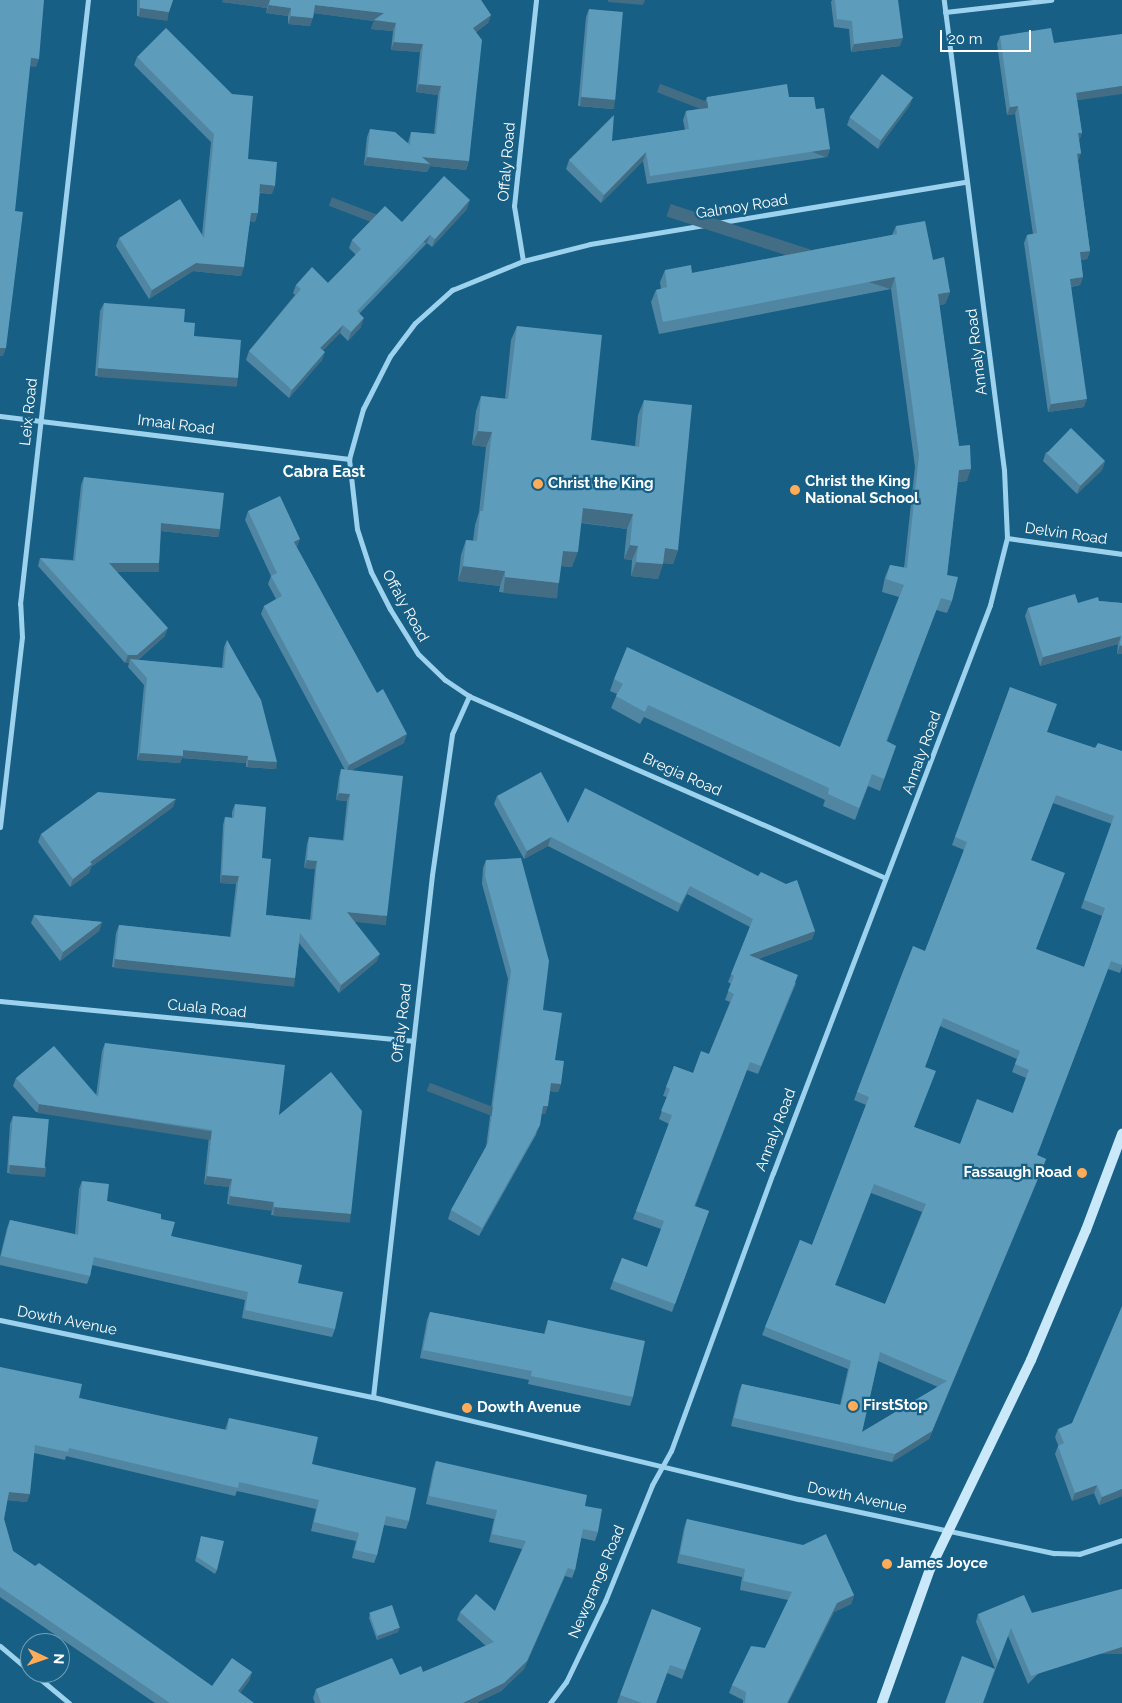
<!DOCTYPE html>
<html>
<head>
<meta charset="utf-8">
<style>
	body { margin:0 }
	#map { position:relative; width:1122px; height:1703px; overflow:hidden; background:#175f85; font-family:Raleway,sans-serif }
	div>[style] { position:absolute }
	.street>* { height:5px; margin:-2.5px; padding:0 2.5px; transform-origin:2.5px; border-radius:2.5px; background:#9cd2ed }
	.secondary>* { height:10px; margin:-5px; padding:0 5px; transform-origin:5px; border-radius:5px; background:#c9e8f9 }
	.wall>* { inset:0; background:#5186a2 }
	.shaded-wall>* { inset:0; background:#426d84; transform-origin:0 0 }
	.building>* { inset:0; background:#5e9cbc; transform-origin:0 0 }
	.dots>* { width:14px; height:14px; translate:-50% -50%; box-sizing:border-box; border:2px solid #175f85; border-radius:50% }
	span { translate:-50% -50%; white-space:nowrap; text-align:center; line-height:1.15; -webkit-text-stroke:4.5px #175f85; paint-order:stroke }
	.street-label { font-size:15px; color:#fff }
	.poi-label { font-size:15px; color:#fff; font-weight:700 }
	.left { translate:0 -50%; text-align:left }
	.right { translate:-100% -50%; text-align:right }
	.neighbourhood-label { font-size:16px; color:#fff; font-weight:700 }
	.north { position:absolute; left:20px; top:1633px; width:50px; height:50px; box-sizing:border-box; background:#175f85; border:1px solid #749fb6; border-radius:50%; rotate:93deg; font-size:14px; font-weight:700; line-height:20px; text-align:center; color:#fff }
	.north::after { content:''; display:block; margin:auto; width:18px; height:22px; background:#ffab58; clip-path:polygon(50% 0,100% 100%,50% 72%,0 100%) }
	.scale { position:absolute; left:940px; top:30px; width:91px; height:22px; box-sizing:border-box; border:2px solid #fff; border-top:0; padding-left:6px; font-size:15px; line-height:18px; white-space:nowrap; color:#fff; -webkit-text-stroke:4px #175f85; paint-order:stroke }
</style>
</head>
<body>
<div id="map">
	<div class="street">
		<div style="left:945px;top:12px;width:107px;rotate:-6.5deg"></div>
		<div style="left:523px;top:261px;width:69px;rotate:-14.2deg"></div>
		<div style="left:590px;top:244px;width:381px;rotate:-9.4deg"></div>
		<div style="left:0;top:416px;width:352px;rotate:7deg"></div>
		<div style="left:1007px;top:538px;width:116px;rotate:7.9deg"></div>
		<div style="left:469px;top:696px;width:454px;rotate:23.6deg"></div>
		<div style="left:0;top:827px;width:191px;rotate:-83.4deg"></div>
		<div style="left:22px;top:637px;width:33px;rotate:-93deg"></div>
		<div style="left:20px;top:604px;width:608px;rotate:-83.58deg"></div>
		<div style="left:0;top:1001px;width:414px;rotate:5.5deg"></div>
		<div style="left:0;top:1320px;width:381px;rotate:11.7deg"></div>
		<div style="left:373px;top:1397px;width:438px;rotate:13.5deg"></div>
		<div style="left:799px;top:1499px;width:261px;rotate:12deg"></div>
		<div style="left:1054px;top:1553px;width:25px;rotate:2deg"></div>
		<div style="left:1079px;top:1554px;width:45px;rotate:-18deg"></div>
		<div style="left:373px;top:1397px;width:525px;rotate:-83.55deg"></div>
		<div style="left:432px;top:875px;width:142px;rotate:-81.9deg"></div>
		<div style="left:452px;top:734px;width:42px;rotate:-65.9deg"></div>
		<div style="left:469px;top:696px;width:29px;rotate:-146deg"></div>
		<div style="left:445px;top:680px;width:37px;rotate:-136deg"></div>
		<div style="left:418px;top:654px;width:53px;rotate:-121.9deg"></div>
		<div style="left:390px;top:609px;width:42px;rotate:-117.2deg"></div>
		<div style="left:371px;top:572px;width:45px;rotate:-108deg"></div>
		<div style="left:357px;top:529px;width:70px;rotate:-96.5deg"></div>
		<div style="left:349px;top:459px;width:52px;rotate:-74.4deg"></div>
		<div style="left:363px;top:409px;width:59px;rotate:-63deg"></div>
		<div style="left:390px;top:356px;width:41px;rotate:-52.9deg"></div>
		<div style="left:415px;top:323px;width:50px;rotate:-41.7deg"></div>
		<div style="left:452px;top:290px;width:77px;rotate:-22.2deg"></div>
		<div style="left:523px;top:261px;width:56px;rotate:-99.3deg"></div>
		<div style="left:514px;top:206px;width:207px;rotate:-83.9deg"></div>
		<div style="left:0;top:1646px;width:39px;rotate:40deg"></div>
		<div style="left:33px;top:1673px;width:47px;rotate:39.8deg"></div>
		<div style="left:550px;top:1703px;width:26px;rotate:-53deg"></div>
		<div style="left:566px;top:1682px;width:90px;rotate:-64.3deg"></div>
		<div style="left:605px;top:1601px;width:125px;rotate:-67.9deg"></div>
		<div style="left:652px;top:1485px;width:39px;rotate:-61deg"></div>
		<div style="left:671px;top:1451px;width:296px;rotate:-69.9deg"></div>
		<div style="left:773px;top:1173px;width:608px;rotate:-69.09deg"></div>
		<div style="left:990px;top:605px;width:69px;rotate:-75.8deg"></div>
		<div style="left:1007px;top:538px;width:68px;rotate:-92.5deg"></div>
		<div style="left:1004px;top:470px;width:474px;rotate:-97.3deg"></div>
	</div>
	<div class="secondary">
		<div style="left:882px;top:1703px;width:142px;rotate:-70.3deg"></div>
		<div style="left:930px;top:1569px;width:232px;rotate:-64.2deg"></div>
		<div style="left:1031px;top:1360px;width:141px;rotate:-67.1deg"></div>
		<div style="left:1086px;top:1230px;width:103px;rotate:-69.4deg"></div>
	</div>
	<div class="wall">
		<div style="clip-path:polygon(137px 0,173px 0,166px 20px,137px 16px)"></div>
		<div style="clip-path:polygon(223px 0,481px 0,491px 15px,488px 23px,476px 32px,469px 161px,466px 170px,430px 166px,427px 172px,364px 165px,367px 137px,370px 129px,408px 143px,411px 132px,434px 134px,438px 95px,416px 92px,420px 52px,391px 50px,393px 31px,371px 29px,374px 21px,314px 13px,310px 26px,288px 24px,288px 16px,266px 13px,267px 8px,222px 2px)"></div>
		<div style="clip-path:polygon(832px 0,898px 0,900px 46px,851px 52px,849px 29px,834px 27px,831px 2px)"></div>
		<div style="clip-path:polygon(589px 9px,615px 100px,612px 109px,578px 106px,586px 17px)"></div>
		<div style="clip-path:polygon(1000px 36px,1054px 43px,1077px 100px,1082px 133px,1079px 140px,1081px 153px,1078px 160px,1090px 251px,1087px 259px,1081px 260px,1083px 277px,1080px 285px,1071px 287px,1084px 407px,1048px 412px,1024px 243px,1027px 235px,1033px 234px,1015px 114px,1007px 115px,997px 44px)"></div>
		<div style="clip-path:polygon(137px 57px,248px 159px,272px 194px,260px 193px,255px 222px,250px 221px,241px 276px,193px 271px,149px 299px,116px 246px,119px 238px,202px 235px,211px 142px,134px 65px)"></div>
		<div style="clip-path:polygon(707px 97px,789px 97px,816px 109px,830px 149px,827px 157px,647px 184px,643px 161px,601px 203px,566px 169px,569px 160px,612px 141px,685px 130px,683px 120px,686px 111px,704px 108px,704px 105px)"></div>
		<div style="clip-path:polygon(910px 105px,878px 149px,847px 125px,850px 117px)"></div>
		<div style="clip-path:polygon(467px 209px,432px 247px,427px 243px,359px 314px,361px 327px,348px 341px,340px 333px,323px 350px,322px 360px,289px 398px,246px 360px,249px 351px,295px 295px,293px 293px,296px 285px,328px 283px,356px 255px,349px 248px,352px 240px,402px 222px)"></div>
		<div style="clip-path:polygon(896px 226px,933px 260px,950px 292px,945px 304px,939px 305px,959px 446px,967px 481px,958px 482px,947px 575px,952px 601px,947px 613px,936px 610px,887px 741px,896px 746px,880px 791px,868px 786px,855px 820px,823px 806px,825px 800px,644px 717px,640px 724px,611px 708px,617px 694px,610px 691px,614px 679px,840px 747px,899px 597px,882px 592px,885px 577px,890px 565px,904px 568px,915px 467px,891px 289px,659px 334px,651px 302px,656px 290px,661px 289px,660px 282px,665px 270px,692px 273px,892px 235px)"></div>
		<div style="clip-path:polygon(104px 303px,184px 322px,194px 336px,235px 386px,95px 376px,100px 311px)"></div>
		<div style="clip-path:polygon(517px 326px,591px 440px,635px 446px,638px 415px,644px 400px,678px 550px,673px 564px,663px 563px,658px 579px,631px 576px,632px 560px,624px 559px,627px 529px,581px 523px,572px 567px,561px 566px,554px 598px,499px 592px,500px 586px,458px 581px,461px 555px,466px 540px,473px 541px,475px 525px,479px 512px,486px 447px,472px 445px,476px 411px,481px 396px,505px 399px,511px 340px)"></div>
		<div style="clip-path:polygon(1046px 452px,1105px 461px,1102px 470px,1077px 494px,1043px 461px)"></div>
		<div style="clip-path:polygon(84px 477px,220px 529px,217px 537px,161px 531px,159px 563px,156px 571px,116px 571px,165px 636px,138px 660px,222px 668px,224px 647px,227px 640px,274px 769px,246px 767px,246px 763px,182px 758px,180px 763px,137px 760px,144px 685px,128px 667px,129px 663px,125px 663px,38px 566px,40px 558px,73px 560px,81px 485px)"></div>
		<div style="clip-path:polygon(248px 511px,297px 548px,404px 743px,352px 770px,385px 924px,354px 921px,377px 961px,339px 993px,299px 943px,295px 978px,293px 986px,112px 967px,116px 933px,119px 925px,230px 937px,236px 884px,220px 883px,223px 825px,225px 817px,232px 818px,232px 812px,235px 804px,262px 858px,266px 915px,310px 920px,315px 869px,304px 868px,307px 844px,309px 837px,343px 840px,347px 801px,336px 800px,339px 777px,341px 769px,345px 770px,261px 614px,264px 606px,276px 599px,268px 584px,271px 576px,245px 520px)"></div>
		<div style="clip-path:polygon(1099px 601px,1122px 603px,1122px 654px,1117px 654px,1118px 644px,1040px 666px,1025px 616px,1028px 608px)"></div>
		<div style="clip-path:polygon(evenodd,1010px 687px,1047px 732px,1095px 748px,1122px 751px,1122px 967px,1120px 973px,1108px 969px,1037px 1155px,1046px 1159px,1043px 1167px,929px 1439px,892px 1462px,731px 1426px,739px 1392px,742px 1384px,840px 1405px,848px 1369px,762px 1335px,800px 1240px,812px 1245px,866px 1105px,854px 1100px,904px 969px,925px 951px,964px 850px,952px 845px,1010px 687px,1053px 803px,1112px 824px,1081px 908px,1102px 916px,1084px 967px,1036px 949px,1031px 860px,1053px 803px,1010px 687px,940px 1026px,1017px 1059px,1012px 1072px,1026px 1078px,1013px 1113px,960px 1144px,914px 1127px,925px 1067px,940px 1026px,1010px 687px,871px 1193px,922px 1212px,885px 1304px,835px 1285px,871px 1193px,1010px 687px,878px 1361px,938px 1387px,862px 1432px,878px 1361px)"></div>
		<div style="clip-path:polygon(497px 796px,568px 823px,815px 931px,812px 939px,758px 959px,796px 983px,758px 1074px,747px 1070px,695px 1206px,709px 1211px,672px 1312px,610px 1289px,622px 1258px,647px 1267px,661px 1229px,633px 1219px,669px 1124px,659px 1119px,667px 1097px,663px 1096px,674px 1066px,693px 1073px,709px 1054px,730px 1002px,725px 1000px,731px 984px,728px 982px,750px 927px,687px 894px,678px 912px,548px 846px,524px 859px,494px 804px)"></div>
		<div style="clip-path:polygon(173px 807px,91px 867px,89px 873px,70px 887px,38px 842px,41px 834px)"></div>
		<div style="clip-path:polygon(486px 860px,543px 1010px,561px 1084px,558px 1092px,550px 1091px,545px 1114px,541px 1114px,537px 1133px,479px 1236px,448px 1219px,451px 1210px,486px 1147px,508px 979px,482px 884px,483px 868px)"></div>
		<div style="clip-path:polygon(34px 915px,102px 922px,99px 931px,60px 961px,31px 923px)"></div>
		<div style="clip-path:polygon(105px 1043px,279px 1115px,349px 1222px,271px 1215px,272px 1210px,227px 1204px,229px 1187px,204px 1184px,209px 1137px,36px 1112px,13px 1086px,16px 1078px,96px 1096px,102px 1051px)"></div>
		<div style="clip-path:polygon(13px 1116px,46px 1168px,43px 1176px,7px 1173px,10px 1124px)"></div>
		<div style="clip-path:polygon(82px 1181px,107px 1201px,161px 1219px,171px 1236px,298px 1283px,335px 1329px,332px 1337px,242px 1318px,245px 1300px,92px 1265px,90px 1276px,87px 1284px,0 1265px,0 1257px,7px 1228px,10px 1220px,75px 1234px,79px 1189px)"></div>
		<div style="clip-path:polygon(430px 1312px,544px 1334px,548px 1320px,633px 1397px,630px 1406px,528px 1384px,529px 1380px,420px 1358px,427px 1320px)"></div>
		<div style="clip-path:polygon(0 1367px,79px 1398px,225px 1430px,229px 1418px,312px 1464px,409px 1521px,406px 1529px,384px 1525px,377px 1555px,374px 1563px,352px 1558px,356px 1541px,311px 1531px,316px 1509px,237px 1491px,235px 1496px,66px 1456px,65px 1460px,34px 1453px,27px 1502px,7px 1500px,4px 1519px,13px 1551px,35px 1566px,212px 1686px,252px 1672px,249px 1681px,240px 1693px,254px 1703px,155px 1703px,0 1597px)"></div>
		<div style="clip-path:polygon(1058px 1429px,1122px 1496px,1099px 1505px,1094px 1493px,1072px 1501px,1055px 1454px,1058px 1446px,1058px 1445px,1055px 1437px)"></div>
		<div style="clip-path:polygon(436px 1461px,585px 1506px,598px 1532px,595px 1541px,581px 1538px,575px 1570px,572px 1578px,565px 1576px,524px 1669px,501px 1691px,476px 1703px,315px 1703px,313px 1698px,316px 1689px,400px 1675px,423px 1672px,486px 1646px,457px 1620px,460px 1612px,495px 1611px,522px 1549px,489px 1542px,494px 1519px,426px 1504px,433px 1470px)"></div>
		<div style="clip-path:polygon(687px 1519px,854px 1595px,851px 1604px,834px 1612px,788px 1703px,743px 1703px,743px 1700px,729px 1693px,732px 1685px,765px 1648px,788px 1600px,740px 1590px,742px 1577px,677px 1563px,684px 1528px)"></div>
		<div style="clip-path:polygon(201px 1536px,217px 1570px,215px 1574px,195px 1561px)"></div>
		<div style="clip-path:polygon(1122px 1589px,1028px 1684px,1008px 1636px,983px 1703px,995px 1669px,976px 1622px,978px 1614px,1032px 1613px)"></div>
		<div style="clip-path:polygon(652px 1609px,701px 1628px,682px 1679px,667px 1673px,656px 1703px,617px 1703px)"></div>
		<div style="clip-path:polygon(370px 1614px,398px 1632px,377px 1640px,369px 1618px)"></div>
	</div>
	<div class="shaded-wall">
		<div style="clip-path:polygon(223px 0,270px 0,267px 8px,222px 2px)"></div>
		<div style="clip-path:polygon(608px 0,645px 0,643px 5px,608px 2px)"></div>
		<div style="clip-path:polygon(269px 5px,291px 8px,288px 16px,266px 13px)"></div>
		<div style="clip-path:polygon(315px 5px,384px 13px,396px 23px,393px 31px,371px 29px,374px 21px,312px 13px)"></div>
		<div style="left:140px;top:8px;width:29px;height:9px;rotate:8deg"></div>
		<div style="clip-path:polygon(491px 15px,488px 23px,470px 36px,473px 28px)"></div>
		<div style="clip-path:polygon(291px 16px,313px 18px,310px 26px,288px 24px)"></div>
		<div style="clip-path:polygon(903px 38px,900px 46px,851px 52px,854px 44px)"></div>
		<div style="clip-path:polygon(394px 42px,423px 44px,420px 52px,391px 50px)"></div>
		<div style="clip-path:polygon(31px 58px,39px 59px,36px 67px,28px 66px)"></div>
		<div style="clip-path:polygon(419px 84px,441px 86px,438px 95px,416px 92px)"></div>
		<div style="clip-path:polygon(1122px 86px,1122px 94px,1073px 101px,1076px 93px)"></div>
		<div style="left:581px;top:97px;width:34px;height:9px;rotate:5deg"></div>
		<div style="clip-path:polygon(913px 97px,910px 105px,878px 149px,881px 140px)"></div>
		<div style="clip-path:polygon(1018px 106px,1015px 114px,1007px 115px,1010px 107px)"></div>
		<div style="clip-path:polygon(1078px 133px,1082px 133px,1079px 141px)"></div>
		<div style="left:830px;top:149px;width:9px;height:182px;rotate:111deg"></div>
		<div style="clip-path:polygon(646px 152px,643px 161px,601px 203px,604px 195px)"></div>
		<div style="clip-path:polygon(1081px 153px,1078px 161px,1077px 154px)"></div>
		<div style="clip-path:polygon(367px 157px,422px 157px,469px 161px,466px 170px,430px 166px,427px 172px,364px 165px)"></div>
		<div style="clip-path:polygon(260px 184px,275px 186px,272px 194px,257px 192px)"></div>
		<div style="clip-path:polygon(470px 200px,467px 209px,432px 247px,435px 239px)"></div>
		<div style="clip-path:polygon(251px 213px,258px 213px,255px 222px,248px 221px)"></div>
		<div style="left:430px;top:235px;width:9px;height:105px;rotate:111deg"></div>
		<div style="clip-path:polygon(1090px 251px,1087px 259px,1077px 261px,1080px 252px)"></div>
		<div style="clip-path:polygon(196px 263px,244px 267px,241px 276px,193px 271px,149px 299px,152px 290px)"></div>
		<div style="left:895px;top:277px;width:13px;height:236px;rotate:108deg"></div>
		<div style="clip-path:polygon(1083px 277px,1080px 285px,1067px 287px,1070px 279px)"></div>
		<div style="clip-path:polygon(950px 292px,945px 304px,933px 306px,938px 294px)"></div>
		<div style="clip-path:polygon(364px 318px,361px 327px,348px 341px,351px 332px)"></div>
		<div style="clip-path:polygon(343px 325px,340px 333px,318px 356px,320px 348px)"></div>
		<div style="clip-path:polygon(0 348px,6px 348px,3px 356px,0 356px)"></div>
		<div style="clip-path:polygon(325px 352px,322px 360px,289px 398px,292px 390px)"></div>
		<div style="left:98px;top:368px;width:140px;height:9px;rotate:4deg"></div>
		<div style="clip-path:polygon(1087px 399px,1084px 407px,1048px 412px,1051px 404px)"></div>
		<div style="clip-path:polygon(478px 431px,492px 432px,486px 447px,472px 445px)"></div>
		<div style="clip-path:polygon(1105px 461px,1102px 470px,1077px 494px,1080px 486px)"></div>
		<div style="clip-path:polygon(971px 469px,967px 481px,955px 482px,959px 470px)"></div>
		<div style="clip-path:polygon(583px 508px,633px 514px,627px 529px,578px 522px)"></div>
		<div style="left:161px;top:523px;width:59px;height:8px;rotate:6deg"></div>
		<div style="clip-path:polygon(300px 539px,297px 548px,294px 542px)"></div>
		<div style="clip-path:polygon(630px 545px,638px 546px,632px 560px,624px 559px)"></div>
		<div style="clip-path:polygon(665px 548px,678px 550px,673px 564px,660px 563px)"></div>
		<div style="clip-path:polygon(563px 551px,578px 552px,572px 567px,558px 566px)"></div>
		<div style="clip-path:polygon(636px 562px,663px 564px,658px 579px,631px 576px)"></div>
		<div style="left:109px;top:563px;width:50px;height:9px"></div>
		<div style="clip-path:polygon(463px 566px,505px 571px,500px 586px,458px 581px)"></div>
		<div style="left:505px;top:577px;width:54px;height:16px;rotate:6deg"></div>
		<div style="clip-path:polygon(168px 628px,165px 636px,134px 663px,130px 659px,129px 663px,125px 663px,128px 655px)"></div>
		<div style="clip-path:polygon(1121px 636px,1118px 644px,1040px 666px,1043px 657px)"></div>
		<div style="clip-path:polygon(1120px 645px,1122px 646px,1122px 654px,1117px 654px)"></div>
		<div style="clip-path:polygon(407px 734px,404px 743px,346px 773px,349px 765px)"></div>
		<div style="clip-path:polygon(183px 750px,248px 756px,246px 763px,182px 758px,180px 763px,137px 760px,140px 753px)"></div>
		<div style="left:248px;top:760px;width:29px;height:7px;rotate:4deg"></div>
		<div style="clip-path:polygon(339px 793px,350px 794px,347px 801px,336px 800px)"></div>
		<div style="clip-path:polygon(176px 799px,173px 807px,91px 867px,89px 873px,70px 887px,73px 879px,90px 862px)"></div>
		<div style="clip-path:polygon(551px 837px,548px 846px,524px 859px,527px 851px)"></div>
		<div style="clip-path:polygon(307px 860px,317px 861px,315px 869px,304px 868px)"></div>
		<div style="clip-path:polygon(222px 875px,239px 876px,236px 884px,220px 883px)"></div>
		<div style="clip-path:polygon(690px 886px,687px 894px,678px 912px,681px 904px)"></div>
		<div style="left:347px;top:912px;width:40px;height:9px;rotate:6deg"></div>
		<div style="clip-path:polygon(102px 922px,99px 931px,60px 961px,63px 952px)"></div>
		<div style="clip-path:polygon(815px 931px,812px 939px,746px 963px,749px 955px)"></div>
		<div style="clip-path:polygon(380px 954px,377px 961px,339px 993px,341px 985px)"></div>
		<div style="left:115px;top:959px;width:181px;height:9px;rotate:6deg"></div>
		<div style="clip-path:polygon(551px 1083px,561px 1084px,558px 1092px,548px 1091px)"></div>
		<div style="left:39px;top:1104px;width:175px;height:9px;rotate:9deg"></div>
		<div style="clip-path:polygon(543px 1106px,548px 1106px,545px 1114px,540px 1114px)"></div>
		<div style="left:540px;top:1125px;width:9px;height:118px;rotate:111deg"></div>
		<div style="clip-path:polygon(1046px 1159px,929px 1439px,892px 1462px,895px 1454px,932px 1431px)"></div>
		<div style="left:10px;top:1165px;width:36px;height:9px;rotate:5deg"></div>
		<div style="clip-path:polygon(207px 1176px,232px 1179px,229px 1187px,204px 1184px)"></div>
		<div style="left:230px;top:1196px;width:44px;height:9px;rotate:8deg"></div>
		<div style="left:274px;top:1207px;width:77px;height:9px;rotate:5deg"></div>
		<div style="clip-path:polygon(1097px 1485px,1094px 1493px,1072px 1501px,1075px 1493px)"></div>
		<div style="clip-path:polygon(1122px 1489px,1122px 1496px,1099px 1505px,1102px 1497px)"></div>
		<div style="clip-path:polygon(9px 1492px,30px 1494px,27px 1502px,6px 1500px)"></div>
		<div style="clip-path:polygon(568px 1568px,524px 1669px,501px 1691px,476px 1703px,463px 1703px)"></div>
		<div style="clip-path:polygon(854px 1595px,851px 1604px,834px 1612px,788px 1703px,787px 1703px,837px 1603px)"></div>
		<div style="clip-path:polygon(400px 1628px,398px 1632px,377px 1640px,378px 1636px)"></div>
		<div style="left:1122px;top:1647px;width:7px;height:96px;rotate:90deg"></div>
		<div style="clip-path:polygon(252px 1672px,249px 1681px,235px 1700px,238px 1691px)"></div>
	</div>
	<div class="building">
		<div style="clip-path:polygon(0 0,44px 0,39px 59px,31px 58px,15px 211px,23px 212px,6px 348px,0 348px)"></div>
		<div style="clip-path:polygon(140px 0,173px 0,169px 12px,140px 8px)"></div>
		<div style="clip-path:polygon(270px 0,481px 0,491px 15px,473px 28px,482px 40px,469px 161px,422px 157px,430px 164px,367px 157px,370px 129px,395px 132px,410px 145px,411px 132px,436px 134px,441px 86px,419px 84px,423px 44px,394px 42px,396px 23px,374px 20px,384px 13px,315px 5px,313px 18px,291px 16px,291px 8px,269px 5px)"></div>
		<div style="clip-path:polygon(835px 0,898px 0,903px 38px,854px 44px,852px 21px,837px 19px)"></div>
		<div style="left:589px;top:9px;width:34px;height:88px;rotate:5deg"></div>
		<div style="clip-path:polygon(166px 28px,232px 94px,253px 96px,248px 159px,277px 162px,275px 186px,260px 184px,258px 213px,251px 213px,244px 267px,196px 263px,152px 290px,119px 238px,180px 199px,204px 238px,214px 134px,137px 57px)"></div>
		<div style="clip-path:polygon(1051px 28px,1054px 43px,1122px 34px,1122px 86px,1076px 93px,1082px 133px,1078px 133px,1081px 153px,1077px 154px,1090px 251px,1080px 252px,1083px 277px,1070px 279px,1087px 399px,1051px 404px,1027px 235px,1037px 233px,1018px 106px,1010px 107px,1000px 36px)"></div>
		<div style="left:882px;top:74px;width:39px;height:54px;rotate:37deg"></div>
		<div style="clip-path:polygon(787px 84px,789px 97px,814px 97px,816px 109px,824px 108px,830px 149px,650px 176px,646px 152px,604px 195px,569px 160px,614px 115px,612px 141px,689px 129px,686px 111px,708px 108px,707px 97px)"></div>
		<div style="clip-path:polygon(444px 176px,470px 200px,435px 239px,430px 235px,357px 311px,364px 318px,351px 332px,343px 325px,320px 348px,325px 352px,292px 390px,249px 351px,301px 289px,296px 285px,312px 267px,328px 283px,361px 249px,352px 240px,385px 206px,402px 222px)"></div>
		<div style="clip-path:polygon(925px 221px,933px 260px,944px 257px,950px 292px,938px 294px,959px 446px,970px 445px,971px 469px,959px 470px,947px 575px,958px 577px,952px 601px,941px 598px,886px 741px,896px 746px,884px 779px,872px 774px,859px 808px,828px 794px,829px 788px,648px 705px,645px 712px,616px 696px,623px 684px,614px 679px,627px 647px,840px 747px,904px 585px,886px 579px,890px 565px,907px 568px,919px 455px,895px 277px,663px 322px,656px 290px,667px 287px,665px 270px,691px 265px,692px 273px,897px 234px,896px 226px)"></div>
		<div style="clip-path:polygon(104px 303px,185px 309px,184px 322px,195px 323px,194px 336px,241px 340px,238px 378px,98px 368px)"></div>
		<div style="clip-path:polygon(517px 326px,602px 335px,591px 440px,639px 447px,644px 400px,692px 405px,678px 550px,665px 548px,663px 564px,636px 562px,638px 546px,630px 545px,633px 514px,583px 508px,578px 552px,563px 551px,559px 583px,505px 577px,505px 571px,463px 566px,466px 540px,477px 541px,480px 511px,483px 511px,492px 432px,478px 431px,481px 396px,508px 399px)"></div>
		<div style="left:1071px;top:428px;width:47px;height:35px;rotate:44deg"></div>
		<div style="clip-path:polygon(84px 477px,224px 493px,220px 529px,161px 523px,159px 563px,109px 563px,168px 628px,137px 655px,128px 655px,40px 558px,75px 561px)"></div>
		<div style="clip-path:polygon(280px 496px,300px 539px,294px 542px,377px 693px,383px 689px,407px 734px,349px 765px,264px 606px,282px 596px,271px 576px,277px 573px,248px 511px)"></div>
		<div style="clip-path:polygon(1075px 594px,1078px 603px,1098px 597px,1099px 601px,1122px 603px,1122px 646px,1120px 645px,1121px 636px,1043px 657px,1028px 608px)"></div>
		<div style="clip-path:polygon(227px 640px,261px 700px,277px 762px,248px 760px,248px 756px,183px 750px,183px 756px,140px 753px,147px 678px,130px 659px,224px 668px)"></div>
		<div style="clip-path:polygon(evenodd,1010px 687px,1057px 704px,1047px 732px,1095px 748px,1098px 743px,1122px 751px,1122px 965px,1111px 961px,1037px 1155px,1046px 1159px,932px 1431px,895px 1454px,734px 1418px,742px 1384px,841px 1405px,851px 1361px,765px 1327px,800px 1240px,812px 1245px,869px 1097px,857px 1092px,904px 969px,913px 946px,925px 951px,967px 842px,955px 837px,1010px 687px,1056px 795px,1114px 816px,1084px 900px,1105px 908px,1084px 967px,1036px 949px,1065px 873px,1031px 860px,1056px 795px,1010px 687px,943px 1018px,1020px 1051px,1015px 1064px,1029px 1070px,1013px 1113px,977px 1099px,960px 1144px,914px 1127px,936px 1071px,925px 1067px,943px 1018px,1010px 687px,874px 1184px,926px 1204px,885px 1304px,835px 1285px,874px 1184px,1010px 687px,880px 1352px,947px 1381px,862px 1432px,880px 1352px)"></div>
		<div style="clip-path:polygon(341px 769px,403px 776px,387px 916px,347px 912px,380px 954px,341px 985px,300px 933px,295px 978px,115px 959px,119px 925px,231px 937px,239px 876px,222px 875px,225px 817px,234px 818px,235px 804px,266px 807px,262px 858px,271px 859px,266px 915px,312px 920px,317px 861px,307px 860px,309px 837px,344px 841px,350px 794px,339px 793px)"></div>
		<div style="clip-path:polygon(541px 772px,568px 823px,585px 788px,758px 876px,761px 872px,786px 884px,797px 880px,815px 931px,749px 955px,798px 975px,761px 1066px,750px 1062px,694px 1206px,709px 1211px,675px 1304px,613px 1281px,622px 1258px,647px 1267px,664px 1221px,636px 1211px,672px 1115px,661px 1111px,670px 1089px,666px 1087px,674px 1066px,693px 1073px,701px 1051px,709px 1054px,734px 994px,728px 991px,734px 976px,731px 974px,753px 919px,690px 886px,681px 904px,551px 837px,527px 851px,497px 796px)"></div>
		<div style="clip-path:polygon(98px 792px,176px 799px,90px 862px,92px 864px,73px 879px,41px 834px)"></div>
		<div style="clip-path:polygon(521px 858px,549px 961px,543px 1010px,562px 1013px,555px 1060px,564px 1061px,561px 1084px,551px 1083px,548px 1106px,543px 1106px,540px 1125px,482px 1228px,451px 1210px,488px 1143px,511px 971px,485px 876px,486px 860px)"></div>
		<div style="clip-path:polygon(34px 915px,102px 922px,63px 952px)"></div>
		<div style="clip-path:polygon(105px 1043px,285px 1065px,279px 1115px,331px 1072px,362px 1111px,351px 1214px,274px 1207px,274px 1202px,230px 1196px,232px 1179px,207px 1176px,212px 1130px,39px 1104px,16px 1078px,54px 1046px,98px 1097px)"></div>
		<div style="left:13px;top:1116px;width:36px;height:49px;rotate:5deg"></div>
		<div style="clip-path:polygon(82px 1181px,109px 1184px,107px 1201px,161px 1214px,161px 1219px,175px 1222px,171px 1236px,302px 1265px,298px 1283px,343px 1292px,335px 1329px,245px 1310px,248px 1292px,94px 1257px,90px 1276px,1px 1256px,10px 1220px,78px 1235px)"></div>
		<div style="clip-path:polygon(1122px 1306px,1122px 1489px,1102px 1497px,1097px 1485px,1075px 1493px,1058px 1446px,1064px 1443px,1058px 1429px,1072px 1423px)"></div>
		<div style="clip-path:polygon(430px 1312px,545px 1334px,548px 1320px,645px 1341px,633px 1397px,531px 1376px,532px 1371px,423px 1350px)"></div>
		<div style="clip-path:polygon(0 1367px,82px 1384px,79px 1398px,174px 1419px,227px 1430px,229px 1418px,318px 1437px,312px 1464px,416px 1488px,409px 1521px,386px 1516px,377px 1555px,355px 1550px,359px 1533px,314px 1522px,319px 1500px,239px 1482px,238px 1488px,69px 1448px,68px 1452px,35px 1445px,30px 1494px,9px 1492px,4px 1519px,13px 1551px,35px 1566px,39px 1563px,212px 1686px,232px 1658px,252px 1672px,238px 1691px,254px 1703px,170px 1703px,0 1587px)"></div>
		<div style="clip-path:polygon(436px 1461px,587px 1495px,585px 1506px,602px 1509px,598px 1532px,583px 1529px,575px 1570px,568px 1568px,527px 1661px,504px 1683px,463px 1703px,321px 1703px,316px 1689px,392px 1658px,400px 1675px,421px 1666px,423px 1672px,494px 1642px,460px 1612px,476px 1594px,495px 1611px,526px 1541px,492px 1534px,497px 1510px,429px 1496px)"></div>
		<div style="clip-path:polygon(687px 1519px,803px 1545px,826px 1534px,854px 1595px,837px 1603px,787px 1703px,745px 1703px,746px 1692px,732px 1685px,751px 1646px,765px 1648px,792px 1592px,743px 1581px,745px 1569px,680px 1554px)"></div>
		<div style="clip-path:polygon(201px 1536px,224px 1541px,217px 1570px,197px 1557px)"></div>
		<div style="clip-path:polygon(1122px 1589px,1122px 1647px,1031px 1676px,1011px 1628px,998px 1662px,978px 1614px,1024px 1595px,1032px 1613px)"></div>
		<div style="left:392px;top:1605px;width:24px;height:24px;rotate:71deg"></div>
		<div style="clip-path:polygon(652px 1609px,701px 1628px,685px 1670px,670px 1665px,656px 1703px,642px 1703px,620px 1695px)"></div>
		<div style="clip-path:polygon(962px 1656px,995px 1669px,983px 1703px,945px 1703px)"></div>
	</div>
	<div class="dots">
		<div style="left:538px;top:484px;background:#ffab58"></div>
		<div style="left:795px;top:490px;background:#ffab58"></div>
		<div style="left:1082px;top:1173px;background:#ffab58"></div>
		<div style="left:853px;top:1406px;background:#ffab58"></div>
		<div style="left:467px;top:1408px;background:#ffab58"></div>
		<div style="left:887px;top:1564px;background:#ffab58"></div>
	</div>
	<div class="street-label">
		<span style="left:507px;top:162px;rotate:-85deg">Offaly Road</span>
		<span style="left:742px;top:207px;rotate:-9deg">Galmoy Road</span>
		<span style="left:977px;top:352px;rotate:-97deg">Annaly Road</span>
		<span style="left:29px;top:412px;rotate:-84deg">Leix Road</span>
		<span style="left:176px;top:425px;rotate:7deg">Imaal Road</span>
		<span style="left:1066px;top:534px;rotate:8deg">Delvin Road</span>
		<span style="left:405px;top:606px;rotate:61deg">Offaly Road</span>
		<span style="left:922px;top:753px;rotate:-70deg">Annaly Road</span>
		<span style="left:682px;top:775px;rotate:24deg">Bregia Road</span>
		<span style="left:207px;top:1009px;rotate:6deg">Cuala Road</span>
		<span style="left:402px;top:1023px;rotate:-83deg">Offaly Road</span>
		<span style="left:776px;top:1130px;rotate:-69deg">Annaly Road</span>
		<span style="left:67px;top:1321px;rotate:11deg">Dowth Avenue</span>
		<span style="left:857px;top:1498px;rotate:12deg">Dowth Avenue</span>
		<span style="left:597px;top:1582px;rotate:-67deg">Newgrange Road</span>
	</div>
	<div class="poi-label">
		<span class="left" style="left:805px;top:490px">Christ the King<br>National School</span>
		<span class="left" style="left:548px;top:484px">Christ the King</span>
		<span class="right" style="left:1072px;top:1173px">Fassaugh Road</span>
		<span class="left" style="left:863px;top:1406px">FirstStop</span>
		<span class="left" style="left:477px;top:1408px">Dowth Avenue</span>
		<span class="left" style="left:897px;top:1564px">James Joyce</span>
	</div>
	<div class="neighbourhood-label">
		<span style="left:324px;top:472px">Cabra East</span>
	</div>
	<div class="north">N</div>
	<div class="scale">20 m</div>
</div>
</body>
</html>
